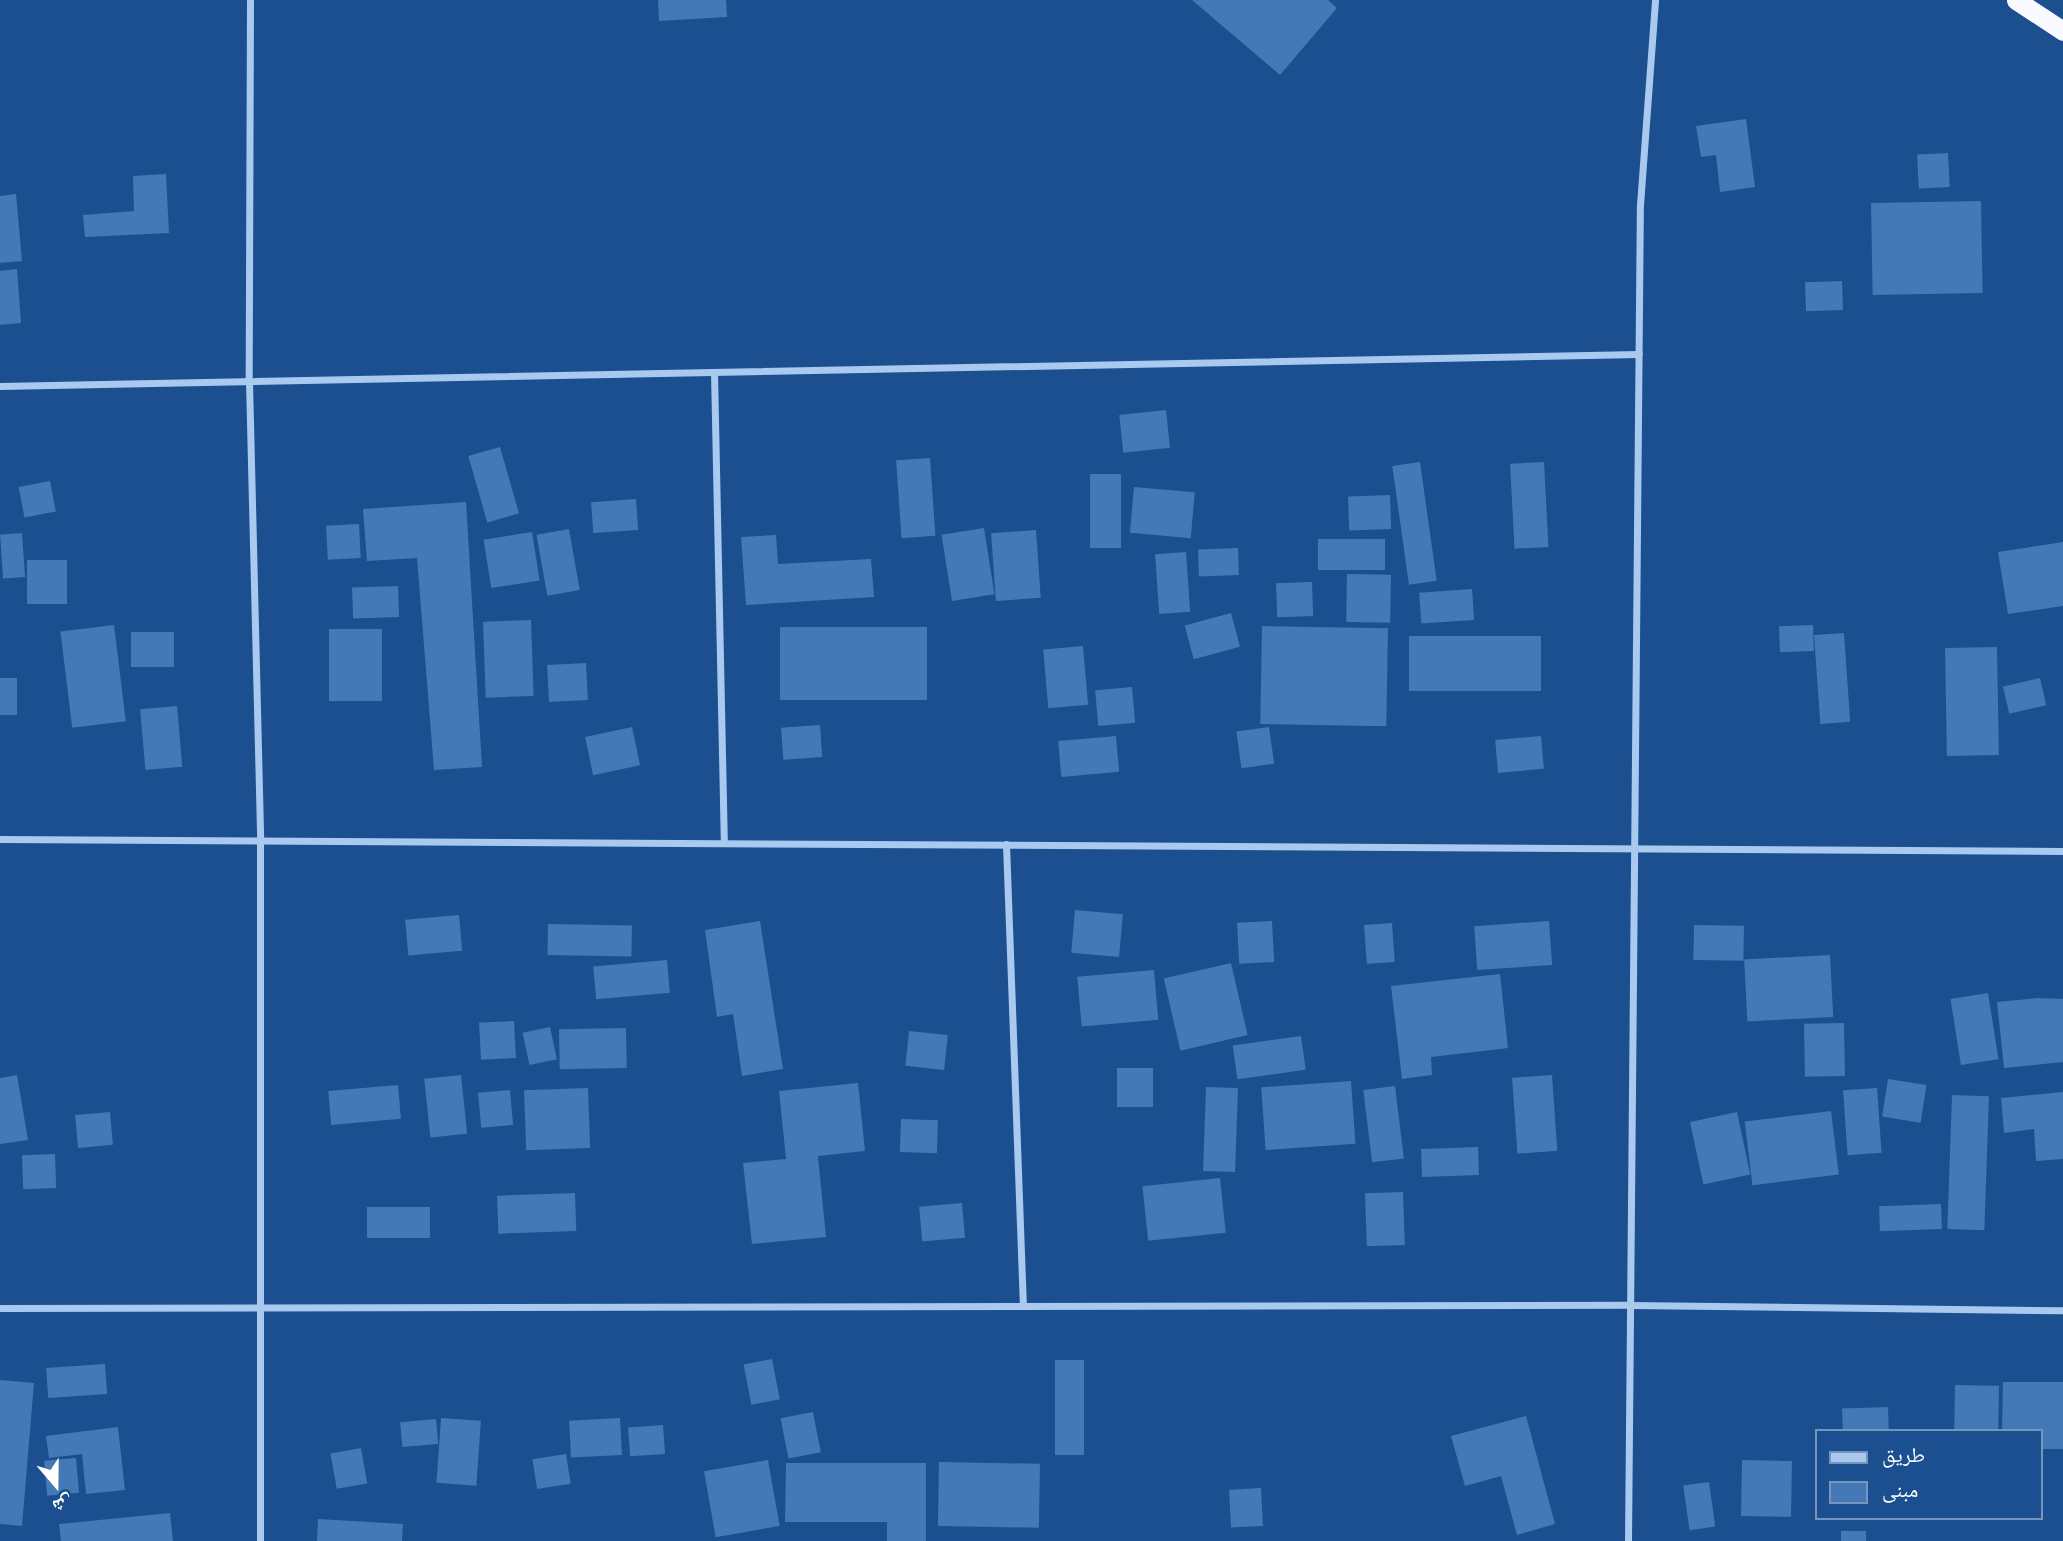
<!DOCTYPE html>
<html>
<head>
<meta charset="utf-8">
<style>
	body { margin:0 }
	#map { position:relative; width:2063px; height:1541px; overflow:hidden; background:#1b4f8f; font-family:"PT Sans","Noto Naskh Arabic",sans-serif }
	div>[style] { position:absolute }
	.building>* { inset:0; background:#4478b7; transform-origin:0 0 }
	.minor>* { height:7px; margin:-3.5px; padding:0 3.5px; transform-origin:3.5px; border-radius:3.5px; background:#a9c9ee }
	.trunk>* { height:19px; margin:-9.5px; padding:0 9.5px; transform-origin:9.5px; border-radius:9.5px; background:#f8faff }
	span { translate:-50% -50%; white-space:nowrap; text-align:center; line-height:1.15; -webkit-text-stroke:5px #1b4f8f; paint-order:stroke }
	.legend { position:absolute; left:1815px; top:1429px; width:228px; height:91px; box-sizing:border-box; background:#1b4f8f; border:2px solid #7695bc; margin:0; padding:9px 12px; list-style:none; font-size:21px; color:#fff }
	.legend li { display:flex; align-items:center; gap:14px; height:35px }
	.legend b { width:35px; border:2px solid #7695bc }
	.north { position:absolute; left:21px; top:1450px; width:70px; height:70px; -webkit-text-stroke:5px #1b4f8f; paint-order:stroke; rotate:160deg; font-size:19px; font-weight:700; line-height:28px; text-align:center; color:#fff }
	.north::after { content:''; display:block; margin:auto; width:24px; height:32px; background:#fff; clip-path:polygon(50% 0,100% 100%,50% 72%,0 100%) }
</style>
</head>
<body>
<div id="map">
	<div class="building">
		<div style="clip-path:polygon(658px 0,726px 0,727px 17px,659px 21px)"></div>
		<div style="clip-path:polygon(1192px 0,1328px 0,1337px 8px,1280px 75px)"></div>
		<div style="clip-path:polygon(1746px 119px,1755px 187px,1720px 192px,1716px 155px,1701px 157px,1696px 126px)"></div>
		<div style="left:1948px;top:153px;width:34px;height:31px;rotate:87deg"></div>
		<div style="clip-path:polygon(166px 174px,169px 233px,85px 237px,83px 215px,134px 211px,133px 176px)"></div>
		<div style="clip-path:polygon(16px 194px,22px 261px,0 263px,0 196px)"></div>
		<div style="left:1981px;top:201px;width:92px;height:110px;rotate:89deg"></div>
		<div style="clip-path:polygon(17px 269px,21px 323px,0 325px,0 271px)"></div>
		<div style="left:1842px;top:281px;width:29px;height:37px;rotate:88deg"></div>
		<div style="left:1166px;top:410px;width:38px;height:47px;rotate:84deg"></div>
		<div style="left:500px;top:447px;width:69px;height:33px;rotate:74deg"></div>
		<div style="left:930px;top:458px;width:78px;height:34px;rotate:86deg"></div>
		<div style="left:1420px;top:462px;width:120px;height:28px;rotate:82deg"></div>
		<div style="left:1544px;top:462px;width:85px;height:34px;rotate:87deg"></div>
		<div style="left:1090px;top:474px;width:31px;height:74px"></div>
		<div style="left:50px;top:481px;width:31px;height:32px;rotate:79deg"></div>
		<div style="left:1134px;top:487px;width:61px;height:46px;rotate:5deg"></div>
		<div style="left:1390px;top:495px;width:34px;height:42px;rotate:88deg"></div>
		<div style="left:636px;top:499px;width:31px;height:45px;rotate:86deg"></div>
		<div style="clip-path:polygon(466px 502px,482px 767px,434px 770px,417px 558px,367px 561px,363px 509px)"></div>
		<div style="left:359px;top:524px;width:34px;height:33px;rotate:87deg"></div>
		<div style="left:984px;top:528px;width:67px;height:43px;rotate:81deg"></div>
		<div style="left:569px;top:529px;width:62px;height:33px;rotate:80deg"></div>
		<div style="left:1036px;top:530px;width:68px;height:45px;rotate:86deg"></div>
		<div style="left:532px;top:532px;width:49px;height:49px;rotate:81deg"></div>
		<div style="left:22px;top:533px;width:44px;height:22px;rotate:86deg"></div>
		<div style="clip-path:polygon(776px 535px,778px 564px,871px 559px,874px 597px,746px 605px,741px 537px)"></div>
		<div style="left:1318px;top:539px;width:67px;height:31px"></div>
		<div style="clip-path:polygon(2063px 542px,2063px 606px,2008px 614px,1998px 552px)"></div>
		<div style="left:1238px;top:548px;width:27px;height:40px;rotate:88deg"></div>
		<div style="left:1186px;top:552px;width:60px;height:31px;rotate:86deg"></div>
		<div style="left:27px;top:560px;width:40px;height:44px"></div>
		<div style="left:1347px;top:574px;width:44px;height:48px;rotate:1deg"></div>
		<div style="left:1312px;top:582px;width:34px;height:36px;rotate:88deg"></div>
		<div style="left:398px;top:586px;width:31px;height:46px;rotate:88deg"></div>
		<div style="left:1472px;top:589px;width:31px;height:53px;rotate:86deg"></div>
		<div style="left:1231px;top:613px;width:35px;height:48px;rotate:75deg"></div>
		<div style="left:531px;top:620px;width:76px;height:48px;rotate:88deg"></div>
		<div style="left:114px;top:625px;width:97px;height:54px;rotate:83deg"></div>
		<div style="left:1813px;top:625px;width:26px;height:34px;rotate:88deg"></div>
		<div style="left:1262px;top:626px;width:126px;height:98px;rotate:1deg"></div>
		<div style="left:780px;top:627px;width:147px;height:73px"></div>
		<div style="left:382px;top:629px;width:72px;height:53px;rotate:90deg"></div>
		<div style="left:174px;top:632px;width:35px;height:43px;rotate:90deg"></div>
		<div style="left:1844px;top:633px;width:89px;height:30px;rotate:86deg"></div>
		<div style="left:1409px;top:636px;width:132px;height:55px"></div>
		<div style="left:1083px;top:646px;width:59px;height:40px;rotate:85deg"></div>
		<div style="left:1997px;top:647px;width:108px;height:52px;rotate:89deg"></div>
		<div style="left:586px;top:663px;width:37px;height:39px;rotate:87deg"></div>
		<div style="left:0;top:678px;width:17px;height:37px"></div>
		<div style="left:2040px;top:678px;width:28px;height:38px;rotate:77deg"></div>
		<div style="left:1132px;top:687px;width:36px;height:37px;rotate:85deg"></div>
		<div style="left:177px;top:706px;width:61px;height:37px;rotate:85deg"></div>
		<div style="left:820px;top:725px;width:32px;height:39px;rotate:86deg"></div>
		<div style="left:632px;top:727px;width:39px;height:48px;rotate:78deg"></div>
		<div style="left:1269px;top:727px;width:37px;height:33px;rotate:82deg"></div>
		<div style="left:1116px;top:736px;width:36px;height:58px;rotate:85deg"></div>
		<div style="left:1541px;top:736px;width:33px;height:46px;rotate:85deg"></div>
		<div style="left:1075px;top:910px;width:48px;height:43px;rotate:5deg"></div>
		<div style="left:459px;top:915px;width:36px;height:54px;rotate:85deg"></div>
		<div style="clip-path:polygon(760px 921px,783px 1069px,742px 1076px,733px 1014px,717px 1017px,705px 930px)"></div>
		<div style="left:1272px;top:921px;width:41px;height:35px;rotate:87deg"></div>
		<div style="left:1549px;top:921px;width:44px;height:75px;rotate:86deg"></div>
		<div style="left:1392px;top:923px;width:39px;height:28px;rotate:86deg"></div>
		<div style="left:548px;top:924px;width:84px;height:31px;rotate:1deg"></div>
		<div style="left:1694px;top:925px;width:50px;height:35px;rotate:1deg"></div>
		<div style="left:1830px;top:955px;width:62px;height:86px;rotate:87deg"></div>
		<div style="left:667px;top:960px;width:33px;height:74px;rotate:85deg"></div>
		<div style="left:1231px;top:963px;width:74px;height:69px;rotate:77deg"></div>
		<div style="left:1154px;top:970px;width:50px;height:77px;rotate:85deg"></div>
		<div style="clip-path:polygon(1500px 974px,1508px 1048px,1431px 1057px,1432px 1075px,1402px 1079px,1391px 986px)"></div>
		<div style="left:1988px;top:993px;width:67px;height:38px;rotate:81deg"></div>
		<div style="clip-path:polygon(2038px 998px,2063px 999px,2063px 1062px,2004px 1068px,1997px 1002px)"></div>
		<div style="left:514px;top:1021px;width:37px;height:35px;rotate:87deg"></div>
		<div style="left:1844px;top:1023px;width:53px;height:40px;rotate:89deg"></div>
		<div style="left:550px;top:1027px;width:33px;height:28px;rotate:78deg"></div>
		<div style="left:626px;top:1028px;width:40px;height:67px;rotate:89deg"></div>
		<div style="left:909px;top:1031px;width:39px;height:35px;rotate:6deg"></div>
		<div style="left:1301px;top:1036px;width:34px;height:69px;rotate:82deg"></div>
		<div style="left:1117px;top:1068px;width:36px;height:39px"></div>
		<div style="clip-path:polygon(17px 1075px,28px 1140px,0 1144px,0 1078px)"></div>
		<div style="left:461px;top:1075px;width:59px;height:37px;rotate:84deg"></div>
		<div style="left:1552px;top:1075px;width:76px;height:40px;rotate:86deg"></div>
		<div style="left:1888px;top:1079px;width:39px;height:38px;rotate:9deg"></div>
		<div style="left:1351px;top:1081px;width:63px;height:90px;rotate:86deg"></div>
		<div style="clip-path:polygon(858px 1083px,865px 1151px,818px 1156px,826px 1237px,752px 1244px,743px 1163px,786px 1159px,779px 1091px)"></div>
		<div style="left:398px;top:1085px;width:34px;height:70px;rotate:85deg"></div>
		<div style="left:1395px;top:1086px;width:73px;height:32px;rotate:83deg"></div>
		<div style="left:1206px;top:1087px;width:32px;height:84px;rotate:2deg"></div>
		<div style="left:588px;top:1088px;width:60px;height:64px;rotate:88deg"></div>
		<div style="left:1877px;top:1088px;width:65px;height:34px;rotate:86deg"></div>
		<div style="left:510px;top:1090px;width:35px;height:32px;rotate:85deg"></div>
		<div style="clip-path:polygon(2063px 1092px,2063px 1159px,2036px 1161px,2034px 1129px,2004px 1133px,2001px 1098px)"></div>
		<div style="left:1952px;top:1095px;width:37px;height:134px;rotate:2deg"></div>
		<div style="left:1831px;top:1111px;width:64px;height:87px;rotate:83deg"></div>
		<div style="left:110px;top:1112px;width:33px;height:35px;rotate:85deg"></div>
		<div style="left:1737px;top:1112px;width:64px;height:48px;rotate:78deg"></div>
		<div style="left:901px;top:1119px;width:37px;height:33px;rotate:2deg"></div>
		<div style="left:1478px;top:1147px;width:28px;height:57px;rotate:88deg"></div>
		<div style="left:55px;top:1154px;width:34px;height:33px;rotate:88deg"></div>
		<div style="left:1220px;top:1178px;width:55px;height:78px;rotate:84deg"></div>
		<div style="left:1403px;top:1192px;width:53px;height:38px;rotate:88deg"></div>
		<div style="left:575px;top:1193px;width:38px;height:78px;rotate:88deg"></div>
		<div style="left:962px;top:1203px;width:35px;height:43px;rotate:85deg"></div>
		<div style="left:1941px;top:1204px;width:25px;height:62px;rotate:88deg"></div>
		<div style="left:430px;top:1207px;width:31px;height:63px;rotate:90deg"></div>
		<div style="left:772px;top:1359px;width:41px;height:29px;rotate:79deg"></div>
		<div style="left:1055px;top:1360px;width:29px;height:95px"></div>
		<div style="left:105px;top:1364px;width:30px;height:59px;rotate:86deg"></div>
		<div style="clip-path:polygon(0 1380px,34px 1383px,22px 1526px,0 1524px)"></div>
		<div style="clip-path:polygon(2003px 1382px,2063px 1382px,2063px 1449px,2040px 1449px,2040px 1431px,2002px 1431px)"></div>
		<div style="left:1955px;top:1385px;width:44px;height:46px;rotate:1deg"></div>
		<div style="left:1888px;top:1407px;width:24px;height:46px;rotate:88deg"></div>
		<div style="left:813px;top:1412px;width:41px;height:33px;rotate:79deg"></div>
		<div style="clip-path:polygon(1526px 1416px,1555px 1524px,1517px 1535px,1501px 1476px,1465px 1486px,1451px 1436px)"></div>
		<div style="left:441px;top:1418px;width:40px;height:65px;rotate:4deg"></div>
		<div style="left:620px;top:1418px;width:37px;height:51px;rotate:87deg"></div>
		<div style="left:436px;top:1419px;width:25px;height:36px;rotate:85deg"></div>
		<div style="left:663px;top:1425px;width:29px;height:35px;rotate:86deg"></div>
		<div style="clip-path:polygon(118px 1427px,125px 1490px,86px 1494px,82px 1454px,49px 1458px,46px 1436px)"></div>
		<div style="left:361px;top:1448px;width:36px;height:31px;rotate:80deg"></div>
		<div style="left:566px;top:1454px;width:30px;height:34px;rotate:81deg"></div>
		<div style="left:76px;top:1458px;width:35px;height:32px;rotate:85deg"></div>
		<div style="left:768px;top:1460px;width:67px;height:65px;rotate:80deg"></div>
		<div style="left:1742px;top:1460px;width:50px;height:56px;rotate:1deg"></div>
		<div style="left:939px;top:1462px;width:101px;height:64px;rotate:1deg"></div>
		<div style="clip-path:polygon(786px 1463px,926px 1463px,926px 1541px,887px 1541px,887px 1522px,785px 1522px)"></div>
		<div style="left:1709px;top:1482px;width:45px;height:26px;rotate:82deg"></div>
		<div style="left:1261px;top:1488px;width:38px;height:32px;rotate:87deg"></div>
		<div style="clip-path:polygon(170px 1513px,173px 1541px,61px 1541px,59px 1524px)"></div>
		<div style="clip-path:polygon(318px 1519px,403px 1524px,402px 1541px,317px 1541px)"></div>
		<div style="left:1866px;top:1531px;width:10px;height:25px;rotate:90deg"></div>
	</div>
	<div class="minor">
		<div style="left:250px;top:0;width:381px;rotate:90.2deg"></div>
		<div style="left:249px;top:381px;width:460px;rotate:88.6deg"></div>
		<div style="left:260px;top:841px;width:700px;rotate:90deg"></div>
		<div style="left:714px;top:372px;width:471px;rotate:88.8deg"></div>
		<div style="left:0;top:386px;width:1639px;rotate:-1.12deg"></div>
		<div style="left:0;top:839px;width:2063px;rotate:0.33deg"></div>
		<div style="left:1006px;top:844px;width:460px;rotate:87.9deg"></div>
		<div style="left:0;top:1308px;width:1630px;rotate:-0.11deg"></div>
		<div style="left:1630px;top:1305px;width:433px;rotate:0.7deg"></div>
		<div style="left:1628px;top:1541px;width:1336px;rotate:-89.49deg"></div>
		<div style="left:1640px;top:205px;width:206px;rotate:-85.8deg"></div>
	</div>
	<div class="trunk">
		<div style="left:2016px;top:0;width:56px;rotate:33.4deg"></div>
	</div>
	<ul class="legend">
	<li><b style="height:9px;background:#a9c9ee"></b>طريق</li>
	<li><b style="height:19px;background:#4478b7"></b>مبنى</li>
	</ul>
	<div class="north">ش</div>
</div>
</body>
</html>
